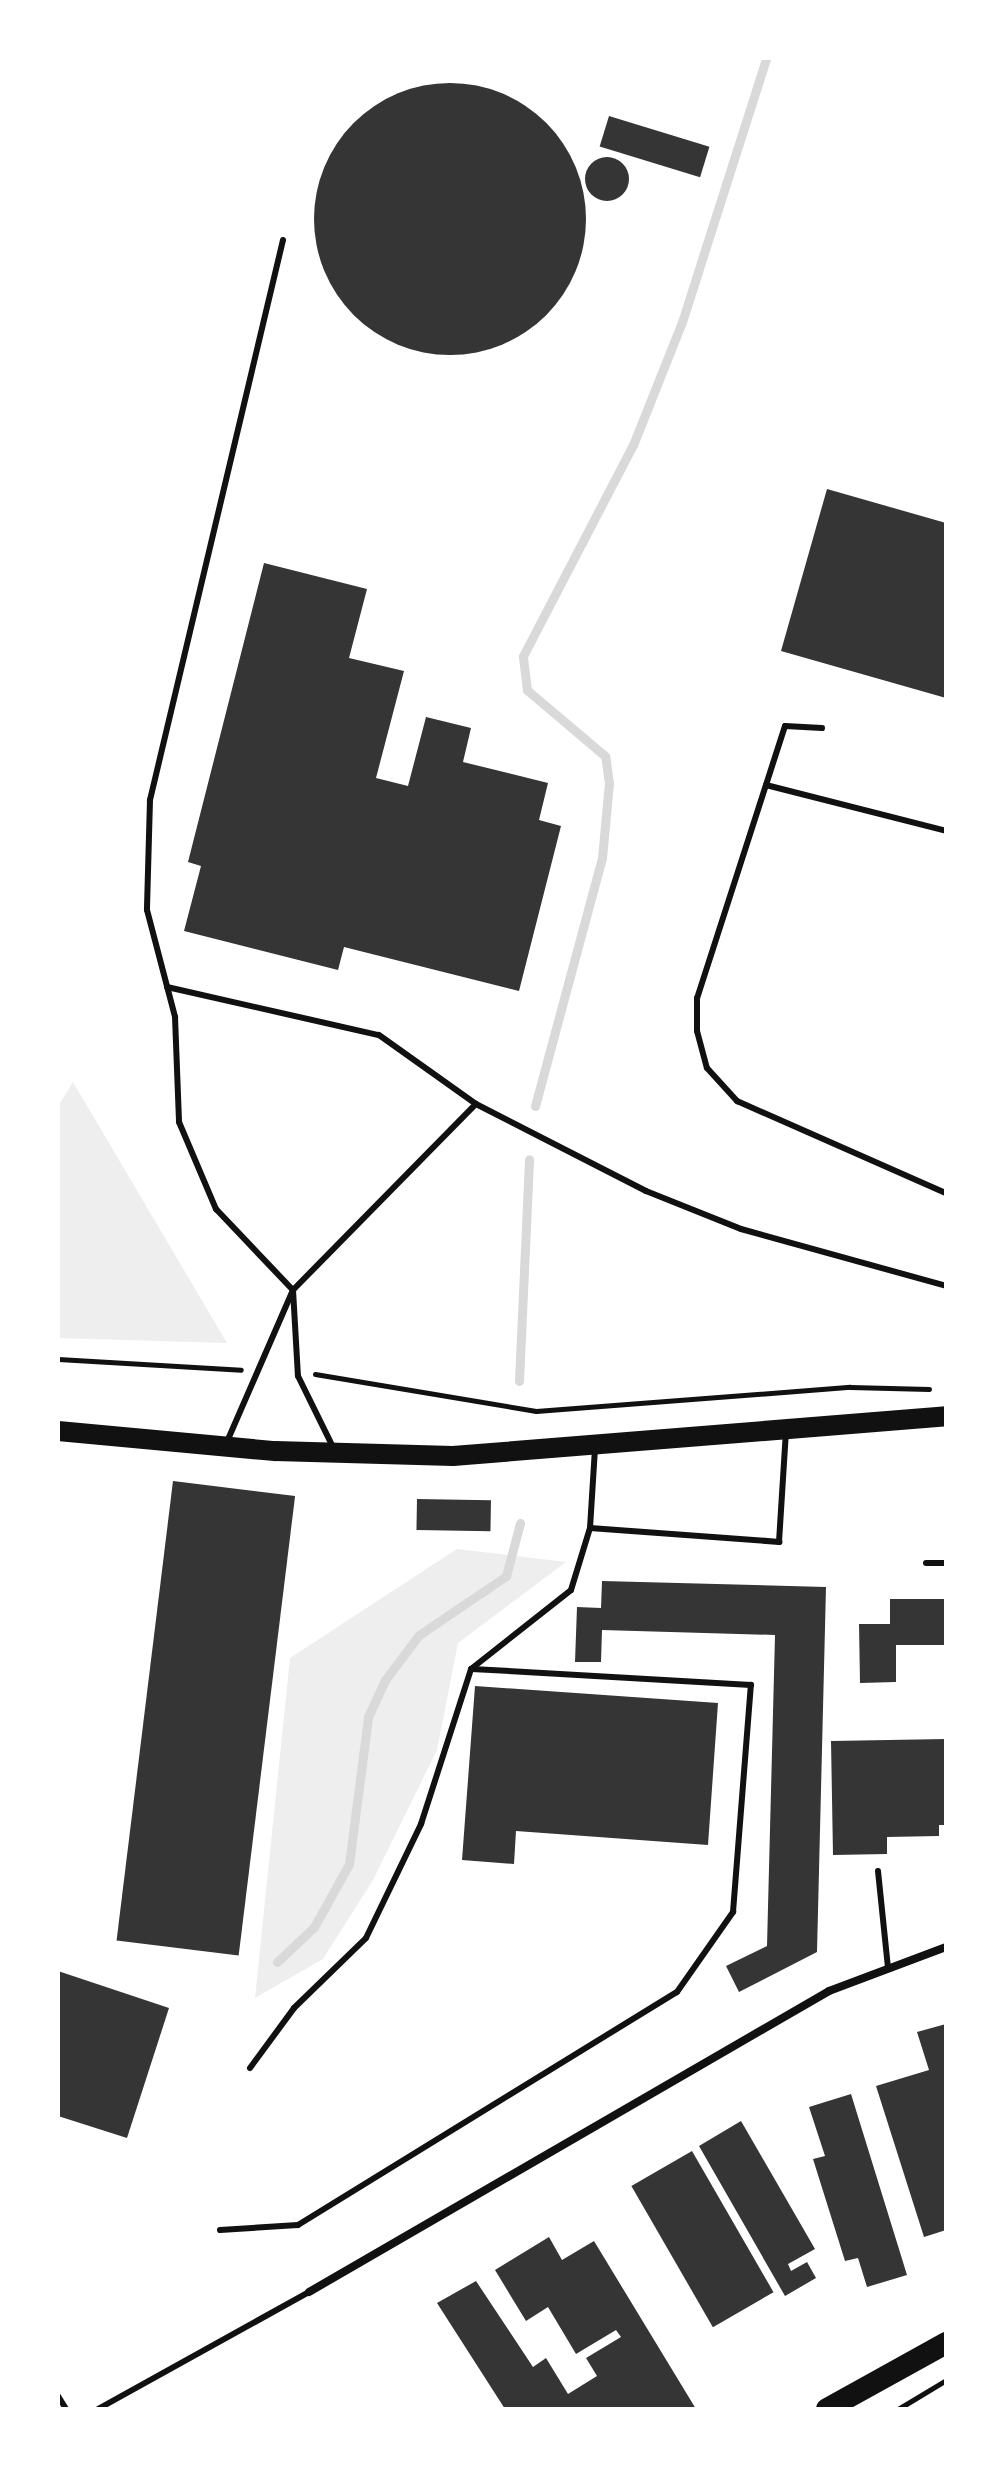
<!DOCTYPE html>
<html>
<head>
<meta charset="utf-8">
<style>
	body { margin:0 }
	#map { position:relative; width:1004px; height:2467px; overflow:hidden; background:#fff; font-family:"Asap Condensed",sans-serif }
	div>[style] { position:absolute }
	.green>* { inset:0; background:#eee }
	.stream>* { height:9px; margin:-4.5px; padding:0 4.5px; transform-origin:4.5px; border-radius:4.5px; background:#d9d9d9 }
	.building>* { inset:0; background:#353535; transform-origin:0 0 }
	.round { border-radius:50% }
	.path>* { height:5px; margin:-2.5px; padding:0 2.5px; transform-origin:2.5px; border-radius:2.5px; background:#111 }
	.service>* { height:6px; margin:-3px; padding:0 3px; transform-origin:3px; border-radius:3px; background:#111 }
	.minor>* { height:8px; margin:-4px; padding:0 4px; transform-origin:4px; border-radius:4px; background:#111 }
	.primary>* { height:20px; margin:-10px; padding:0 10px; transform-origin:10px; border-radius:10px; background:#111 }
	.trunk>* { height:22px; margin:-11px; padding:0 11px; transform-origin:11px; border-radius:11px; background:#111 }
	span { translate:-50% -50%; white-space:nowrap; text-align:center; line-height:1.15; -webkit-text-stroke:6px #fff; paint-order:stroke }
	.frame { position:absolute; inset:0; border:60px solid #fff; pointer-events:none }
</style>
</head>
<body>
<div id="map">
	<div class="green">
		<div style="clip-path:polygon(73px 1082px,227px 1343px,58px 1338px,58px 1106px)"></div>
		<div style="clip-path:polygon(457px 1549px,566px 1562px,458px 1643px,437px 1750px,373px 1880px,323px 1959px,255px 1998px,290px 1658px)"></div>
	</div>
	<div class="stream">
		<div style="left:535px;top:1106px;width:257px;rotate:-74.9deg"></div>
		<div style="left:602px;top:858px;width:75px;rotate:-84.7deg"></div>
		<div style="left:609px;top:783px;width:27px;rotate:-98deg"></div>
		<div style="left:605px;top:756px;width:102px;rotate:-139.8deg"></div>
		<div style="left:527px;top:690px;width:34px;rotate:-97deg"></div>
		<div style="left:523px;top:656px;width:238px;rotate:-62.5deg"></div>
		<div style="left:633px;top:445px;width:132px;rotate:-68.3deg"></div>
		<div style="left:682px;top:322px;width:277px;rotate:-72.3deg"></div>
		<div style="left:519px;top:1381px;width:222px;rotate:-87.4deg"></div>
		<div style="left:277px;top:1962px;width:51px;rotate:-43.4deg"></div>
		<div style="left:314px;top:1927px;width:72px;rotate:-60.9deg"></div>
		<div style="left:349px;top:1864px;width:148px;rotate:-82.6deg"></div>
		<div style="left:368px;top:1717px;width:41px;rotate:-65.3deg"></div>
		<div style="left:385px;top:1680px;width:56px;rotate:-52.9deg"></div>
		<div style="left:419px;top:1635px;width:105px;rotate:-34.1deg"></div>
		<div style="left:506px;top:1576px;width:55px;rotate:-75.2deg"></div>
	</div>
	<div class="building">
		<div class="round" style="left:314px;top:83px;width:272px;height:272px"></div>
		<div style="left:609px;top:116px;width:105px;height:32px;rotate:17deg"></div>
		<div class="round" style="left:585px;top:157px;width:44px;height:44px"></div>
		<div style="clip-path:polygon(827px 489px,946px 523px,946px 698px,781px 651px)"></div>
		<div style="clip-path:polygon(264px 563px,367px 589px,349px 658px,404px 671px,376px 778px,408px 786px,426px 717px,471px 728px,463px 762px,548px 783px,539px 820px,561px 826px,519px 991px,344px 947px,338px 970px,184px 931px,201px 866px,188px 862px)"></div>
		<div style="left:173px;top:1481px;width:123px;height:463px;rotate:7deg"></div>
		<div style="left:417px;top:1499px;width:74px;height:31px;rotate:1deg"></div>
		<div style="clip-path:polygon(602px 1581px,826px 1587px,817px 1952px,739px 1992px,726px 1966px,767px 1946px,775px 1635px,602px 1630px,601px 1662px,575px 1662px,577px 1607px,601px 1608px)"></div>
		<div style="clip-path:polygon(890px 1599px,946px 1599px,946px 1645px,896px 1645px,896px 1682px,860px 1683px,859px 1624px,890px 1624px)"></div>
		<div style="clip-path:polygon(475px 1686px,718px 1703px,708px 1845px,516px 1831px,514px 1864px,462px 1860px)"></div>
		<div style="clip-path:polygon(946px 1739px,946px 1825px,939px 1825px,939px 1836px,887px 1837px,887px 1854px,833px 1855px,831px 1741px)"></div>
		<div style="clip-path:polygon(58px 1971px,169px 2008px,127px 2138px,58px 2116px)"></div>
		<div style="clip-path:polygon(946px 2024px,946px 2230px,924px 2237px,876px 2086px,929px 2070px,917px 2032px)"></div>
		<div style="clip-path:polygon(851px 2094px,907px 2275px,867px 2287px,858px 2258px,845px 2261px,813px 2159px,825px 2156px,809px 2107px)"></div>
		<div style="clip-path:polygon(741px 2121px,815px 2249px,788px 2264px,791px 2271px,807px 2262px,816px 2278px,785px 2296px,699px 2146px)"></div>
		<div style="left:692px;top:2151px;width:163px;height:70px;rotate:60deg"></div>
		<div style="clip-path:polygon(549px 2237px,562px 2260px,594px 2241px,696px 2409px,505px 2409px,437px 2303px,476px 2281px,533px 2367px,546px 2358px,568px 2394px,597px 2376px,586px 2358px,621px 2337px,616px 2330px,576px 2354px,548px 2307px,526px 2321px,495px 2270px)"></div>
	</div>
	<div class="path">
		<div style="left:58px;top:1359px;width:183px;rotate:3.4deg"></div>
		<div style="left:315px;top:1374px;width:224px;rotate:9.5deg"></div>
		<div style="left:536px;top:1411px;width:315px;rotate:-4.4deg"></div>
		<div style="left:850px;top:1387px;width:79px;rotate:1.5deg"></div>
		<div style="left:898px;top:2409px;width:56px;rotate:-31.1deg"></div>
	</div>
	<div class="service">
		<div style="left:283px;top:240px;width:576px;rotate:103.36deg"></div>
		<div style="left:150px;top:800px;width:110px;rotate:91.6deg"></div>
		<div style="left:147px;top:910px;width:111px;rotate:75.3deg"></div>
		<div style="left:175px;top:1017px;width:105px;rotate:87.8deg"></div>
		<div style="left:179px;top:1122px;width:95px;rotate:67deg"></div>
		<div style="left:216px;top:1209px;width:112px;rotate:46.5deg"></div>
		<div style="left:293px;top:1290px;width:86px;rotate:86.7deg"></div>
		<div style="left:298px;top:1376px;width:79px;rotate:63.8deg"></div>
		<div style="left:822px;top:728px;width:37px;rotate:-177deg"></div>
		<div style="left:785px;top:726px;width:286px;rotate:107.9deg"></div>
		<div style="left:697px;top:998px;width:33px;rotate:90deg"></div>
		<div style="left:697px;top:1031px;width:38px;rotate:75deg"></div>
		<div style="left:707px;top:1068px;width:45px;rotate:47.7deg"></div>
		<div style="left:737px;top:1101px;width:228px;rotate:23.8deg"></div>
		<div style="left:766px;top:785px;width:186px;rotate:14.3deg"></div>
		<div style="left:167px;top:987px;width:217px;rotate:12.8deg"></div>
		<div style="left:379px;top:1035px;width:119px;rotate:35.4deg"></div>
		<div style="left:226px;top:1444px;width:168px;rotate:-66.5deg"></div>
		<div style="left:293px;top:1290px;width:261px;rotate:-45.5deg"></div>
		<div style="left:476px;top:1104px;width:191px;rotate:27.1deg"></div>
		<div style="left:646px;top:1191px;width:102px;rotate:21.8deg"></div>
		<div style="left:741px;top:1229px;width:213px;rotate:15.5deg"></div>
		<div style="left:590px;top:1528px;width:190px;rotate:4.2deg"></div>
		<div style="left:779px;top:1542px;width:110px;rotate:-86.4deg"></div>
		<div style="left:926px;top:1563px;width:20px"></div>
		<div style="left:878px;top:1871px;width:98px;rotate:84.1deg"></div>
		<div style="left:250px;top:2068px;width:74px;rotate:-53.7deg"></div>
		<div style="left:294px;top:2008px;width:100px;rotate:-44.2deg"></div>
		<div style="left:366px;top:1938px;width:127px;rotate:-64.2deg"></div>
		<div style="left:421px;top:1824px;width:163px;rotate:-72.1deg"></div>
		<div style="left:471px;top:1669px;width:127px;rotate:-38.3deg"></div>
		<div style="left:571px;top:1590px;width:65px;rotate:-73deg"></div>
		<div style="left:590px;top:1528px;width:80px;rotate:-86.4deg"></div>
		<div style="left:220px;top:2230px;width:78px;rotate:-3.7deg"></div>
		<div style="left:298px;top:2225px;width:445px;rotate:-31.6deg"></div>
		<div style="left:677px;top:1992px;width:98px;rotate:-55deg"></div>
		<div style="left:733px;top:1912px;width:228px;rotate:-85.5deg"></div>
		<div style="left:751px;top:1685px;width:280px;rotate:-176.7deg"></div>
		<div style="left:58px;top:2396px;width:15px;rotate:58deg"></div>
		<div style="left:98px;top:2409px;width:241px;rotate:-29deg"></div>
	</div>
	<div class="minor">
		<div style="left:309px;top:2292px;width:601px;rotate:-30.06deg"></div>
		<div style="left:829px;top:1991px;width:125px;rotate:-20.6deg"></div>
	</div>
	<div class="primary">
		<div style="left:58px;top:1431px;width:218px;rotate:5.3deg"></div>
		<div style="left:275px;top:1451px;width:178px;rotate:1.6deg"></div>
		<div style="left:453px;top:1456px;width:495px;rotate:-4.6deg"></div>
	</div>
	<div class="trunk">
		<div style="left:827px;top:2409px;width:136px;rotate:-29deg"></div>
	</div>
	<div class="frame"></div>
</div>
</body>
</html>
